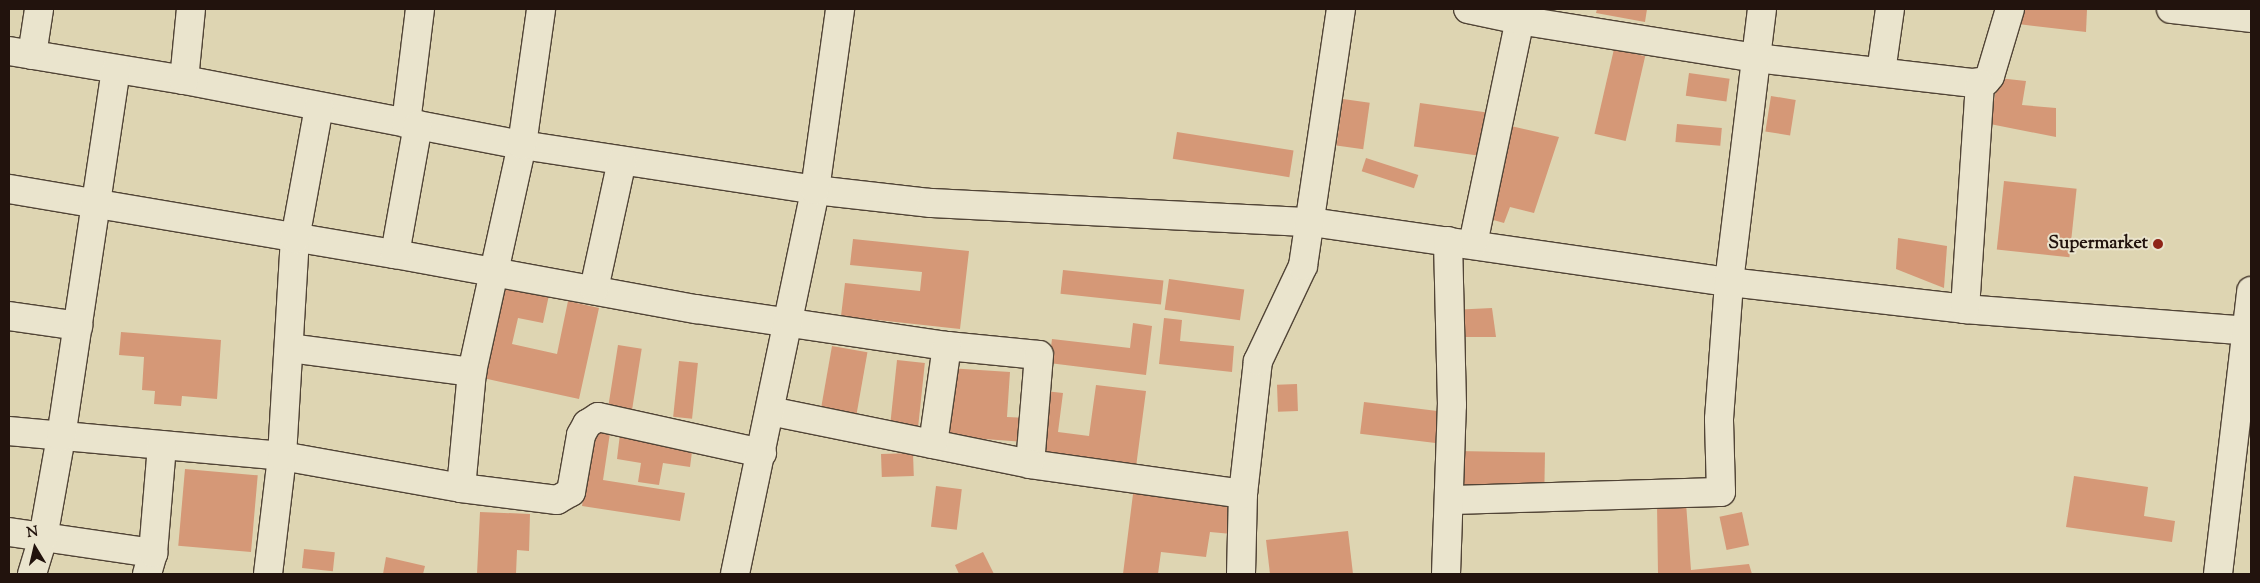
<!DOCTYPE html>
<html>
<head>
<meta charset="utf-8">
<style>
	body { margin:0 }
	#map { position:relative; width:2260px; height:583px; overflow:hidden; background:#ded5b2; font-family:"Sorts Mill Goudy",serif }
	div>[style] { position:absolute }
	.building>* { inset:0; background:#d59877; transform-origin:0 0 }
	.roads { filter:drop-shadow(1px 0 #514436) drop-shadow(-1px 0 #514436) drop-shadow(0 1px #514436) drop-shadow(0 -1px #514436) }
	.minor>* { height:28px; margin:-14px; padding:0 14px; transform-origin:14px; border-radius:14px; background:#eae4cd }
	.dots>* { width:14px; height:14px; translate:-50% -50%; box-sizing:border-box; border:2px solid #eae4cd; border-radius:50% }
	span { translate:-50% -50%; white-space:nowrap; text-align:center; line-height:1.15; -webkit-text-stroke:4px #eae4cd; paint-order:stroke }
	.poi-label { font-size:18px; color:#22130d; font-weight:700 }
	.right { translate:-100% -50%; text-align:right }
	.frame { position:absolute; inset:0; border:10px solid #22130d; pointer-events:none }
	.north { position:absolute; left:10px; top:523px; width:50px; height:50px; -webkit-text-stroke:4px #eae4cd; paint-order:stroke; rotate:351deg; font-size:14px; font-weight:700; line-height:20px; text-align:center; color:#22130d }
	.north::after { content:''; display:block; margin:auto; width:18px; height:22px; background:#22130d; clip-path:polygon(50% 0,100% 100%,50% 72%,0 100%) }
</style>
</head>
<body>
<div id="map">
	<div class="building">
		<div style="clip-path:polygon(1597px 9px,1647px 9px,1645px 22px,1596px 13px)"></div>
		<div style="clip-path:polygon(2022px 9px,2087px 9px,2086px 32px,2018px 24px)"></div>
		<div style="left:1614px;top:49px;width:32px;height:87px;rotate:13deg"></div>
		<div style="left:1689px;top:73px;width:41px;height:23px;rotate:8deg"></div>
		<div style="clip-path:polygon(1998px 78px,2026px 81px,2022px 105px,2056px 108px,2056px 137px,1990px 124px)"></div>
		<div style="left:1771px;top:96px;width:25px;height:36px;rotate:9deg"></div>
		<div style="left:1343px;top:99px;width:27px;height:47px;rotate:8deg"></div>
		<div style="left:1420px;top:103px;width:66px;height:44px;rotate:8deg"></div>
		<div style="left:1677px;top:124px;width:45px;height:18px;rotate:5deg"></div>
		<div style="clip-path:polygon(1511px 126px,1559px 137px,1534px 213px,1510px 207px,1504px 223px,1483px 217px)"></div>
		<div style="left:1177px;top:132px;width:118px;height:27px;rotate:9deg"></div>
		<div style="left:1366px;top:158px;width:55px;height:14px;rotate:18deg"></div>
		<div style="left:2004px;top:181px;width:73px;height:69px;rotate:6deg"></div>
		<div style="clip-path:polygon(1898px 238px,1947px 246px,1944px 288px,1896px 269px)"></div>
		<div style="clip-path:polygon(853px 239px,969px 251px,960px 329px,841px 316px,845px 283px,920px 291px,922px 272px,850px 265px)"></div>
		<div style="left:1063px;top:270px;width:101px;height:24px;rotate:6deg"></div>
		<div style="left:1169px;top:279px;width:76px;height:31px;rotate:8deg"></div>
		<div style="clip-path:polygon(495px 283px,549px 295px,543px 323px,518px 318px,512px 344px,557px 354px,568px 301px,599px 308px,579px 399px,474px 376px)"></div>
		<div style="clip-path:polygon(1492px 308px,1496px 337px,1451px 337px,1451px 310px)"></div>
		<div style="clip-path:polygon(1164px 318px,1182px 320px,1180px 341px,1234px 346px,1232px 372px,1159px 364px)"></div>
		<div style="clip-path:polygon(1133px 323px,1152px 326px,1146px 375px,1049px 363px,1052px 339px,1130px 348px)"></div>
		<div style="clip-path:polygon(121px 332px,221px 340px,217px 399px,182px 396px,181px 406px,154px 404px,155px 391px,142px 390px,144px 357px,119px 355px)"></div>
		<div style="left:618px;top:345px;width:24px;height:62px;rotate:9deg"></div>
		<div style="left:832px;top:346px;width:36px;height:70px;rotate:10deg"></div>
		<div style="left:897px;top:360px;width:28px;height:70px;rotate:6deg"></div>
		<div style="left:679px;top:361px;width:19px;height:56px;rotate:6deg"></div>
		<div style="clip-path:polygon(948px 368px,1010px 372px,1007px 417px,1026px 418px,1023px 442px,944px 436px)"></div>
		<div style="left:1297px;top:384px;width:27px;height:20px;rotate:88deg"></div>
		<div style="clip-path:polygon(1096px 385px,1146px 391px,1136px 467px,1037px 454px,1045px 391px,1063px 393px,1058px 432px,1089px 436px)"></div>
		<div style="left:1364px;top:402px;width:80px;height:32px;rotate:7deg"></div>
		<div style="clip-path:polygon(593px 430px,610px 433px,603px 480px,685px 493px,680px 521px,582px 506px)"></div>
		<div style="clip-path:polygon(620px 434px,693px 444px,690px 467px,663px 463px,659px 485px,638px 482px,641px 463px,617px 459px)"></div>
		<div style="left:1457px;top:451px;width:88px;height:42px;rotate:1deg"></div>
		<div style="left:913px;top:453px;width:23px;height:32px;rotate:88deg"></div>
		<div style="left:185px;top:469px;width:73px;height:77px;rotate:5deg"></div>
		<div style="clip-path:polygon(2074px 476px,2148px 487px,2144px 516px,2175px 521px,2172px 542px,2066px 527px)"></div>
		<div style="left:936px;top:486px;width:26px;height:41px;rotate:7deg"></div>
		<div style="clip-path:polygon(1134px 486px,1236px 498px,1232px 534px,1210px 532px,1206px 557px,1161px 552px,1158px 574px,1123px 574px)"></div>
		<div style="clip-path:polygon(1686px 503px,1691px 570px,1749px 564px,1752px 574px,1658px 574px,1657px 504px)"></div>
		<div style="clip-path:polygon(480px 512px,530px 514px,529px 551px,517px 550px,516px 574px,477px 574px)"></div>
		<div style="left:1742px;top:512px;width:34px;height:23px;rotate:78deg"></div>
		<div style="clip-path:polygon(1348px 531px,1353px 574px,1270px 574px,1266px 540px)"></div>
		<div style="left:304px;top:549px;width:31px;height:19px;rotate:6deg"></div>
		<div style="clip-path:polygon(983px 552px,994px 574px,959px 574px,955px 565px)"></div>
		<div style="clip-path:polygon(386px 557px,425px 566px,423px 574px,383px 574px)"></div>
	</div>
	<div class="roads">
		<div class="minor">
			<div style="left:1762px;top:9px;width:49px;rotate:97deg"></div>
			<div style="left:1756px;top:58px;width:217px;rotate:6.6deg"></div>
			<div style="left:1972px;top:83px;width:14px;rotate:-8deg"></div>
			<div style="left:1986px;top:81px;width:6px;rotate:-51deg"></div>
			<div style="left:1990px;top:76px;width:70px;rotate:-73.4deg"></div>
			<div style="left:2171px;top:9px;width:81px;rotate:6.4deg"></div>
			<div style="left:9px;top:51px;width:177px;rotate:9.4deg"></div>
			<div style="left:184px;top:80px;width:344px;rotate:10.9deg"></div>
			<div style="left:522px;top:145px;width:296px;rotate:8.7deg"></div>
			<div style="left:815px;top:190px;width:117px;rotate:6.4deg"></div>
			<div style="left:931px;top:203px;width:380px;rotate:2.9deg"></div>
			<div style="left:1311px;top:222px;width:422px;rotate:8.2deg"></div>
			<div style="left:1729px;top:282px;width:238px;rotate:6.5deg"></div>
			<div style="left:1965px;top:309px;width:287px;rotate:4.4deg"></div>
			<div style="left:32px;top:55px;width:47px;rotate:-81.3deg"></div>
			<div style="left:1881px;top:72px;width:64px;rotate:-81.9deg"></div>
			<div style="left:184px;top:80px;width:71px;rotate:-84.4deg"></div>
			<div style="left:406px;top:123px;width:115px;rotate:-83deg"></div>
			<div style="left:9px;top:189px;width:391px;rotate:9.6deg"></div>
			<div style="left:395px;top:254px;width:306px;rotate:10.4deg"></div>
			<div style="left:696px;top:309px;width:254px;rotate:8.4deg"></div>
			<div style="left:947px;top:346px;width:92px;rotate:5.6deg"></div>
			<div style="left:1039px;top:355px;width:109px;rotate:94.7deg"></div>
			<div style="left:1030px;top:464px;width:215px;rotate:8deg"></div>
			<div style="left:1473px;top:244px;width:229px;rotate:-78.2deg"></div>
			<div style="left:395px;top:254px;width:131px;rotate:-79.9deg"></div>
			<div style="left:594px;top:289px;width:131px;rotate:-77.7deg"></div>
			<div style="left:1965px;top:309px;width:226px;rotate:-86.2deg"></div>
			<div style="left:9px;top:316px;width:70px;rotate:8.2deg"></div>
			<div style="left:289px;top:348px;width:185px;rotate:7.5deg"></div>
			<div style="left:770px;top:411px;width:265px;rotate:11.5deg"></div>
			<div style="left:9px;top:431px;width:274px;rotate:5.2deg"></div>
			<div style="left:282px;top:456px;width:182px;rotate:10.1deg"></div>
			<div style="left:461px;top:488px;width:97px;rotate:7.1deg"></div>
			<div style="left:557px;top:500px;width:16px;rotate:-30deg"></div>
			<div style="left:571px;top:492px;width:58px;rotate:-80deg"></div>
			<div style="left:581px;top:435px;width:13px;rotate:-61deg"></div>
			<div style="left:587px;top:424px;width:13px;rotate:-32deg"></div>
			<div style="left:598px;top:417px;width:168px;rotate:12.4deg"></div>
			<div style="left:933px;top:444px;width:99px;rotate:-81.9deg"></div>
			<div style="left:461px;top:488px;width:117px;rotate:-84.6deg"></div>
			<div style="left:472px;top:372px;width:232px;rotate:-77.6deg"></div>
			<div style="left:522px;top:145px;width:137px;rotate:-82deg"></div>
			<div style="left:1450px;top:500px;width:271px;rotate:-1.7deg"></div>
			<div style="left:1721px;top:492px;width:73px;rotate:-91.6deg"></div>
			<div style="left:1719px;top:419px;width:137px;rotate:-85.8deg"></div>
			<div style="left:1729px;top:282px;width:226px;rotate:-83.1deg"></div>
			<div style="left:1756px;top:58px;width:239px;rotate:-170.9deg"></div>
			<div style="left:1520px;top:20px;width:53px;rotate:-168.1deg"></div>
			<div style="left:9px;top:532px;width:146px;rotate:8.3deg"></div>
			<div style="left:32px;top:574px;width:38px;rotate:-73deg"></div>
			<div style="left:43px;top:538px;width:103px;rotate:-79.9deg"></div>
			<div style="left:61px;top:437px;width:371px;rotate:-81.5deg"></div>
			<div style="left:147px;top:574px;width:22px;rotate:-74deg"></div>
			<div style="left:153px;top:553px;width:108px;rotate:-85.2deg"></div>
			<div style="left:268px;top:574px;width:119px;rotate:-83.2deg"></div>
			<div style="left:282px;top:456px;width:217px;rotate:-86.6deg"></div>
			<div style="left:295px;top:239px;width:134px;rotate:-79.7deg"></div>
			<div style="left:735px;top:574px;width:392px;rotate:-78.2deg"></div>
			<div style="left:815px;top:190px;width:183px;rotate:-82.1deg"></div>
			<div style="left:1241px;top:574px;width:80px;rotate:-88.6deg"></div>
			<div style="left:1243px;top:494px;width:134px;rotate:-83.6deg"></div>
			<div style="left:1258px;top:361px;width:105px;rotate:-64.7deg"></div>
			<div style="left:1303px;top:266px;width:260px;rotate:-81.6deg"></div>
			<div style="left:1446px;top:574px;width:169px;rotate:-88deg"></div>
			<div style="left:1452px;top:405px;width:164px;rotate:-91.4deg"></div>
			<div style="left:2218px;top:574px;width:285px;rotate:-83.3deg"></div>
		</div>
	</div>
	<div class="dots">
		<div style="left:2158px;top:244px;background:#8f2418"></div>
	</div>
	<div class="poi-label">
		<span class="right" style="left:2148px;top:244px">Supermarket</span>
	</div>
	<div class="frame"></div>
	<div class="north">N</div>
</div>
</body>
</html>
